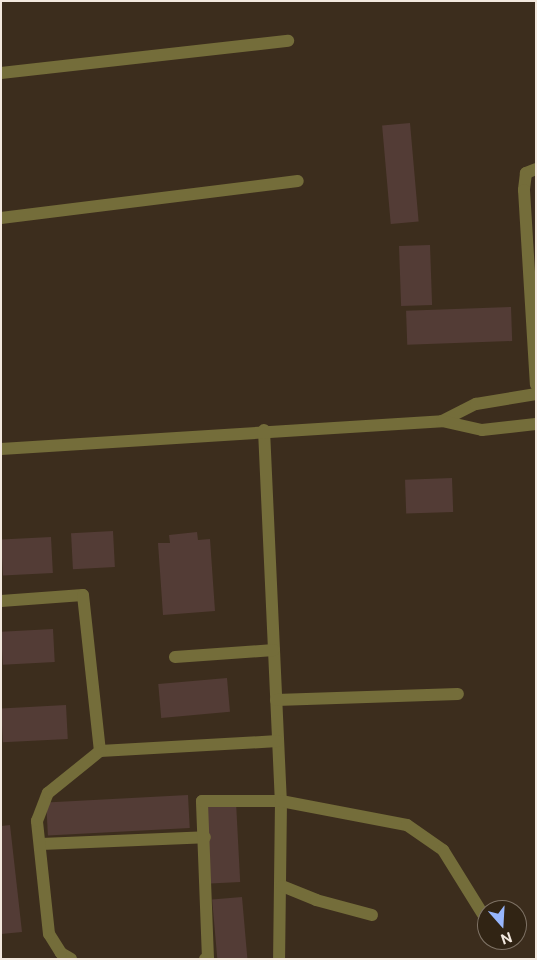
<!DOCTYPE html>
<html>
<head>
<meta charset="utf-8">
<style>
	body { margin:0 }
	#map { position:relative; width:537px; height:960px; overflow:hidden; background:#3c2d1d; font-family:"Public Sans",sans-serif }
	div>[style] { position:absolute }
	.building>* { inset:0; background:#533c36; transform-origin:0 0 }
	.minor>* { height:12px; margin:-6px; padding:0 6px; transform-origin:6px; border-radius:6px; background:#746d3a }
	span { translate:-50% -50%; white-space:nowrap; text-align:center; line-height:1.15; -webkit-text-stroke:4.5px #312414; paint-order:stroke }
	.frame { position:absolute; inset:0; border:2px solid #f2e8de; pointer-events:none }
	.north { position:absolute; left:477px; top:900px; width:50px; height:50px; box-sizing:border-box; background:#312414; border:1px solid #7e7265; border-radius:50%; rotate:161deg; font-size:14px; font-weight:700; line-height:20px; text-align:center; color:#f2e8de }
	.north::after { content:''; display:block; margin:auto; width:18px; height:22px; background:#97b6fd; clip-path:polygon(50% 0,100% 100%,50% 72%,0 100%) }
</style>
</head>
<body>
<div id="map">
	<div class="building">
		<div style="left:410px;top:123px;width:99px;height:28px;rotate:85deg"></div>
		<div style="left:430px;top:245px;width:60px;height:31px;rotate:88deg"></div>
		<div style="left:511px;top:307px;width:34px;height:105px;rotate:88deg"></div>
		<div style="left:452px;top:478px;width:34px;height:47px;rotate:88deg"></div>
		<div style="left:113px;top:531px;width:36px;height:42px;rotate:87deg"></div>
		<div style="clip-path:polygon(197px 532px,198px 540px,210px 539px,215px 611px,163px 615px,158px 543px,170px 543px,169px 535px)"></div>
		<div style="left:51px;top:537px;width:36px;height:50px;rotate:87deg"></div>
		<div style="left:53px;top:629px;width:33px;height:52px;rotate:87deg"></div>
		<div style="left:227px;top:678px;width:34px;height:69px;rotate:85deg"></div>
		<div style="left:66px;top:705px;width:34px;height:65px;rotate:87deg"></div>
		<div style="left:188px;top:795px;width:33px;height:142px;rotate:87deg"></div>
		<div style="left:236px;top:802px;width:80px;height:30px;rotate:87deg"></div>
		<div style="clip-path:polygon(10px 825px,22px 932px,1px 934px,1px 826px)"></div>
		<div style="left:242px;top:897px;width:62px;height:30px;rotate:85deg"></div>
	</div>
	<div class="minor">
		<div style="left:1px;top:73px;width:289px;rotate:-6.4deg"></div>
		<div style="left:536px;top:169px;width:11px;rotate:158deg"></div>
		<div style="left:526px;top:173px;width:17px;rotate:97deg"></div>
		<div style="left:524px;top:190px;width:195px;rotate:86.5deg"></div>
		<div style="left:1px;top:218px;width:299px;rotate:-7.1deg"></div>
		<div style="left:442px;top:421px;width:38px;rotate:-27deg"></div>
		<div style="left:476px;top:404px;width:61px;rotate:-9.5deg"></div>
		<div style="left:264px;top:430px;width:371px;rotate:87.4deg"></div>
		<div style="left:281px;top:801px;width:158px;rotate:90.7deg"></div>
		<div style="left:1px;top:449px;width:442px;rotate:-3.6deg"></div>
		<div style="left:442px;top:421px;width:41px;rotate:12.7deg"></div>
		<div style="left:482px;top:430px;width:54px;rotate:-6.3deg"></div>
		<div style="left:1px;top:601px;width:82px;rotate:-4.2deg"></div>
		<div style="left:83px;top:595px;width:157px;rotate:83.8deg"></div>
		<div style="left:100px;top:751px;width:178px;rotate:-3.2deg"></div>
		<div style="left:175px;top:657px;width:99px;rotate:-4deg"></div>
		<div style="left:276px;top:700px;width:182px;rotate:-1.9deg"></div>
		<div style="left:41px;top:844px;width:164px;rotate:-2.4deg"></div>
		<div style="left:282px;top:886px;width:37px;rotate:22deg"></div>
		<div style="left:316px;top:900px;width:58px;rotate:15deg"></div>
		<div style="left:71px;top:959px;width:12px;rotate:-149deg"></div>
		<div style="left:61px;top:953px;width:22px;rotate:-122deg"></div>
		<div style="left:49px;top:934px;width:114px;rotate:-96.1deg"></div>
		<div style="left:37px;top:821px;width:30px;rotate:-69deg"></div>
		<div style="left:48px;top:793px;width:67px;rotate:-38.9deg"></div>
		<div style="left:205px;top:959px;width:3px"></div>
		<div style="left:208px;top:959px;width:158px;rotate:-92.2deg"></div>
		<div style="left:202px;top:801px;width:79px"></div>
		<div style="left:281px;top:801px;width:128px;rotate:10.8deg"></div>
		<div style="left:407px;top:825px;width:44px;rotate:34.8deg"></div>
		<div style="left:443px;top:850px;width:84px;rotate:58.2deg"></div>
	</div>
	<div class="frame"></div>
	<div class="north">N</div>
</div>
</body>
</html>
